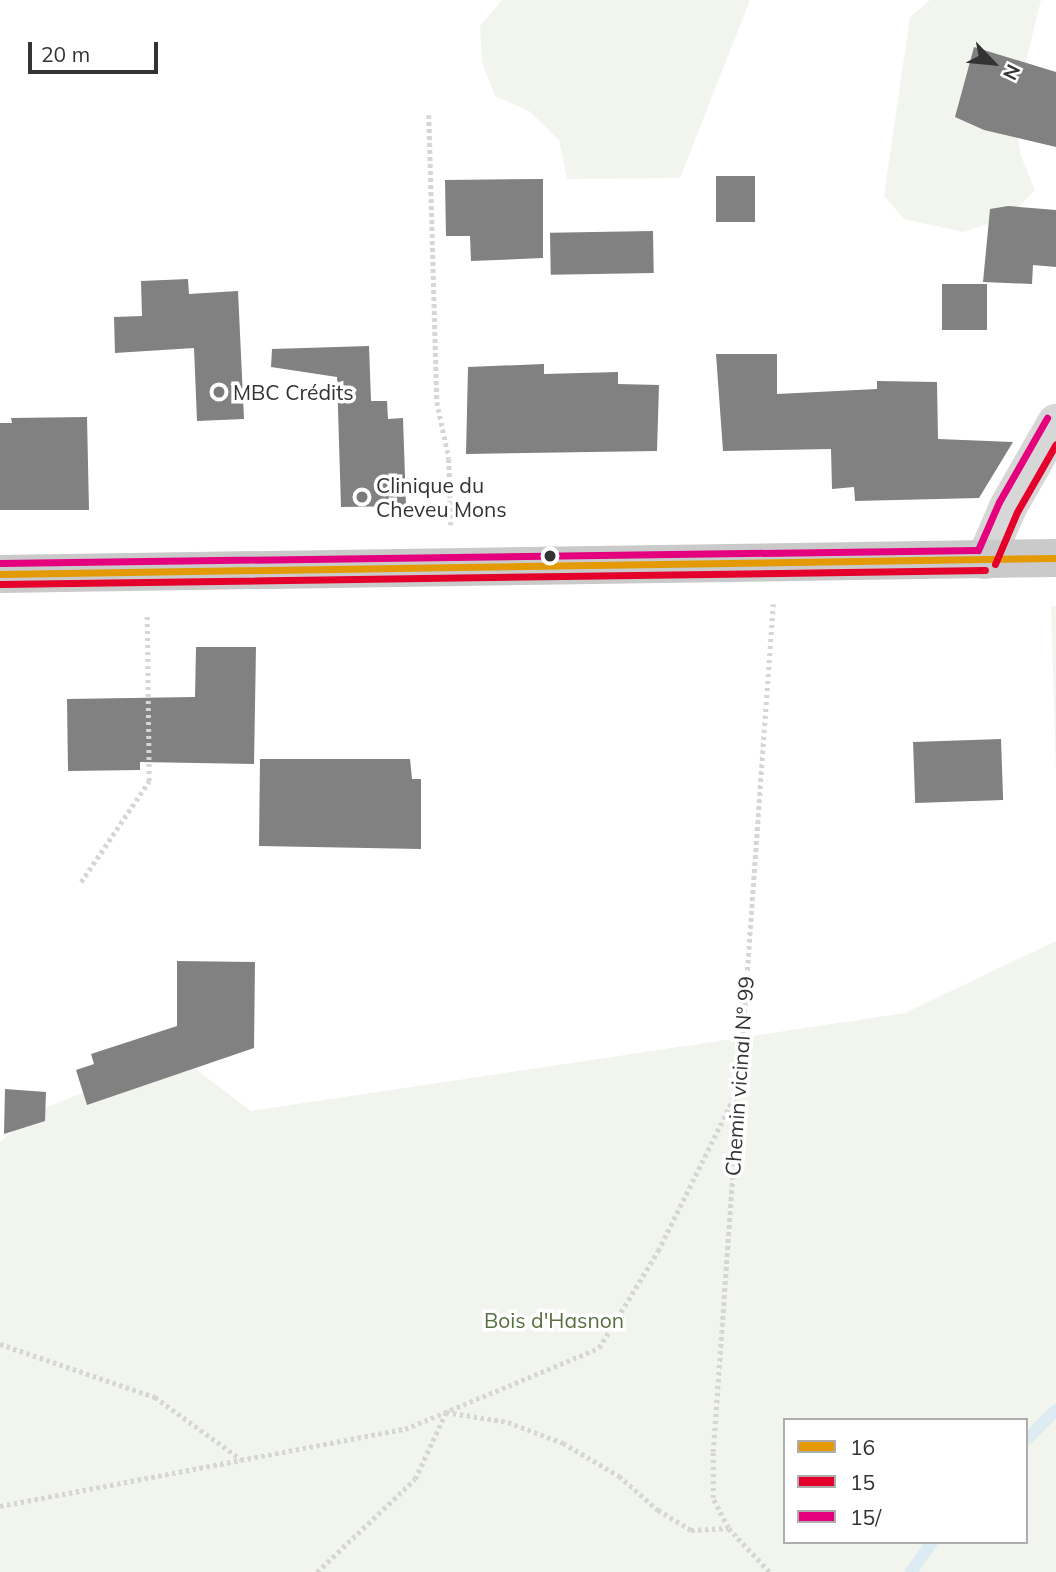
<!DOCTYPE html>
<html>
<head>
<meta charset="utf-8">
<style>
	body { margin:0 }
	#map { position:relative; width:1056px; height:1572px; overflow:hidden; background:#fff; font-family:Mulish,sans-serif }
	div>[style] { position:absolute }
	.green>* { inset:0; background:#f1f5ed }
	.stream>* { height:12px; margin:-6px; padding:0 6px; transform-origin:6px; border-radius:6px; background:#ddebf3 }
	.building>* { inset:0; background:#818181; transform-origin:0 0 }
	.path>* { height:4.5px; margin-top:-2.25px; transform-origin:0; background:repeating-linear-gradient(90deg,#d6d6d6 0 3.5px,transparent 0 7px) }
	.street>* { height:38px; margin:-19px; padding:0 19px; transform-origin:19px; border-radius:19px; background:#d7d7d7 }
	.primary>* { height:38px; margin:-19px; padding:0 19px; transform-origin:19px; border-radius:19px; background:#cacaca }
	.bus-1>* { height:7px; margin:-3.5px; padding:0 3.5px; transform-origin:3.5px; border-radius:3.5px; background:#e39a05 }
	.bus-2>* { height:7px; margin:-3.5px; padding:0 3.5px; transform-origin:3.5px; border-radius:3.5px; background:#e4002b }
	.bus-3>* { height:7px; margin:-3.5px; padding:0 3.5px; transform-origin:3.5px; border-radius:3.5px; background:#e5007d }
	.dots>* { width:19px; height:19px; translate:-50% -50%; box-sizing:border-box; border:4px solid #fff; border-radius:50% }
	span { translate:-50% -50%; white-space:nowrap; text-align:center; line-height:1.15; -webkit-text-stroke:7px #fff; paint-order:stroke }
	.poi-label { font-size:21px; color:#333 }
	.left { translate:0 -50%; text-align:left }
	.street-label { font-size:21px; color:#333 }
	.park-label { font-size:21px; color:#57703e }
	.legend { position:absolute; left:783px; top:1418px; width:245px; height:126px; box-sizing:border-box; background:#fff; border:2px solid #adadad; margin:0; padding:9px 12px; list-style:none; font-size:21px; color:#333 }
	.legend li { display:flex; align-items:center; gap:14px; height:35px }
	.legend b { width:35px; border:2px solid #adadad }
	.north { position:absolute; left:958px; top:28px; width:70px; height:70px; -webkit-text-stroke:5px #fff; paint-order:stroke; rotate:116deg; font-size:19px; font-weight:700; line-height:28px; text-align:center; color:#333 }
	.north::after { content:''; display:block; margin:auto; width:24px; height:32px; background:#333; clip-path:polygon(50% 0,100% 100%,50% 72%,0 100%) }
	.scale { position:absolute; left:28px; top:42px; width:130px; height:32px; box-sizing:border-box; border:4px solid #333; border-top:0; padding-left:9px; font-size:21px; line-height:24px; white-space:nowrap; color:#333; -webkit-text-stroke:5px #fff; paint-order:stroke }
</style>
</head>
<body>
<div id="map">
	<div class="green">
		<div style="clip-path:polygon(502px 0,750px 0,680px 178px,567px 179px,559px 140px,529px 111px,495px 96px,482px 62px,480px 26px)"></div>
		<div style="clip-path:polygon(930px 0,1041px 0,1013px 114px,1021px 156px,1035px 190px,1009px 217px,963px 232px,904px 219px,884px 196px,910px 17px)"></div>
		<div style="clip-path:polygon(1051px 606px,1056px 606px,1056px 773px)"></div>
		<div style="clip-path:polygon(evenodd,1056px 941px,1056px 1572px,0 1572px,0 1142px,35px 1112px,177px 1055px,251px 1111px,905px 1013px,1056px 941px,785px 1420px,1026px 1420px,1026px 1542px,785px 1542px,785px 1420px)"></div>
	</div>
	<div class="stream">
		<div style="left:1026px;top:1440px;width:42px;rotate:-45deg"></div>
		<div style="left:911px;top:1572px;width:37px;rotate:-55deg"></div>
	</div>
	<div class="building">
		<div style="clip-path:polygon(974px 47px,1056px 72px,1056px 147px,984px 130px,955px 117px)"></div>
		<div style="left:716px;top:176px;width:39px;height:46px"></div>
		<div style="clip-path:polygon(543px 179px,543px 258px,471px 261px,470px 236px,446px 236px,445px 180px)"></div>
		<div style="clip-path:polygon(1008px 206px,1056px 210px,1056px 267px,1033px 265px,1032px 284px,983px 282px,990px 209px)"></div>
		<div style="left:653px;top:231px;width:42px;height:103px;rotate:89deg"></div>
		<div style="clip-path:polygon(188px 279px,189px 294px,238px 291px,244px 419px,197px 421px,194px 348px,115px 353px,114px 317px,142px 316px,141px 281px)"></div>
		<div style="left:942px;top:284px;width:45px;height:46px"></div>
		<div style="clip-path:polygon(369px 346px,371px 401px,387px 401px,388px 419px,403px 418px,406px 506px,341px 507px,337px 377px,271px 367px,272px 349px)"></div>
		<div style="clip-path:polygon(716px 354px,777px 354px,777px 394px,877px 389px,877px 381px,937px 382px,938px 439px,1013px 442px,979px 498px,855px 501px,854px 487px,832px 489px,831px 449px,723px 451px)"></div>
		<div style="clip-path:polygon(544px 364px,544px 374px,618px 372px,618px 384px,659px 385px,657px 451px,466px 454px,468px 367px)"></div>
		<div style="clip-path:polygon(87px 417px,89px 510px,0 510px,0 423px,12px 423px,11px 418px)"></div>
		<div style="clip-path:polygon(196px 647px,256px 647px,254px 764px,140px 762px,140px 770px,68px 771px,67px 699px,195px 697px)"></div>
		<div style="left:1001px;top:739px;width:61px;height:88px;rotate:88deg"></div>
		<div style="clip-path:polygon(260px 759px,410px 759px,412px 779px,421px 779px,421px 849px,259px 846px)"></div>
		<div style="clip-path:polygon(177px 961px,255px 962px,254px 1048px,87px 1105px,76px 1070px,94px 1064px,91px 1054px,177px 1026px)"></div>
		<div style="clip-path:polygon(5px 1089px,46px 1092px,45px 1121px,4px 1134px)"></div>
	</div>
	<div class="path">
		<div style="left:429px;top:115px;width:287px;rotate:88.4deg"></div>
		<div style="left:437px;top:402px;width:58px;rotate:78.1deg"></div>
		<div style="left:449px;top:459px;width:66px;rotate:88.3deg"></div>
		<div style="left:81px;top:882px;width:122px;rotate:-56deg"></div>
		<div style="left:149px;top:781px;width:168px;rotate:-90.7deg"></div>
		<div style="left:0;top:1344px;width:164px;rotate:18.9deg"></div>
		<div style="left:155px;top:1397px;width:107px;rotate:35.9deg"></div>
		<div style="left:0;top:1506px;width:412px;rotate:-10.8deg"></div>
		<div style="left:405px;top:1429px;width:210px;rotate:-22.7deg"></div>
		<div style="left:599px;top:1348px;width:114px;rotate:-58.7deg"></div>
		<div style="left:658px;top:1251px;width:174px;rotate:-63.7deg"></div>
		<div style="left:317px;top:1572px;width:135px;rotate:-43.5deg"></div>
		<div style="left:415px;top:1479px;width:74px;rotate:-65.2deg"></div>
		<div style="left:446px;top:1412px;width:63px;rotate:9.2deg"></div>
		<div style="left:508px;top:1422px;width:59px;rotate:20.9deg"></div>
		<div style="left:563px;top:1443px;width:65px;rotate:30.5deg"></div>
		<div style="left:619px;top:1476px;width:52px;rotate:41.1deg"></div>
		<div style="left:658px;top:1510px;width:39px;rotate:31deg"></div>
		<div style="left:691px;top:1530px;width:37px;rotate:-3deg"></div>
		<div style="left:769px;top:1572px;width:60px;rotate:-133deg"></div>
		<div style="left:728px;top:1528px;width:34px;rotate:-117deg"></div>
		<div style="left:713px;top:1498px;width:46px;rotate:-90deg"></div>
		<div style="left:713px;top:1452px;width:850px;rotate:-85.95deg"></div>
	</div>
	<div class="street">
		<div style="left:985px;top:560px;width:58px;rotate:-66.5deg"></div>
		<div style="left:1008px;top:507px;width:97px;rotate:-60.3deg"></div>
	</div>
	<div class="primary">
		<div style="left:0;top:574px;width:1056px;rotate:-0.87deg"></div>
	</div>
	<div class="bus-1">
		<div style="left:0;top:574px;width:1056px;rotate:-0.87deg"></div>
	</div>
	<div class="bus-2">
		<div style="left:995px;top:564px;width:56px;rotate:-67.1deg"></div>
		<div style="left:1017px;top:512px;width:78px;rotate:-60.2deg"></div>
		<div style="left:0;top:584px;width:985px;rotate:-0.81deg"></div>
	</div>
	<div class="bus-3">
		<div style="left:0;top:563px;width:978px;rotate:-0.76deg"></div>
		<div style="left:978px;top:550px;width:52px;rotate:-66.4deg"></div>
		<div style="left:999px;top:502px;width:97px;rotate:-60.3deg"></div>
	</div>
	<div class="dots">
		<div style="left:219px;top:392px;background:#7a7a7a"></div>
		<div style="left:362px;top:497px;background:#7a7a7a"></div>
		<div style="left:550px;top:556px;background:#333"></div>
	</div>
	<div class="poi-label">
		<span class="left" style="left:233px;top:392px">MBC Crédits</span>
		<span class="left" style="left:376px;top:497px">Clinique du<br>Cheveu Mons</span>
	</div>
	<div class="street-label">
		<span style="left:739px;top:1076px;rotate:-86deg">Chemin vicinal N° 99</span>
	</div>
	<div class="park-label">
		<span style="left:554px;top:1320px">Bois d'Hasnon</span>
	</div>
	<ul class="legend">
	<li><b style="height:9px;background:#e39a05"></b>16</li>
	<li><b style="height:9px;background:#e4002b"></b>15</li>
	<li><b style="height:9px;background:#e5007d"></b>15/</li>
	</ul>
	<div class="north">N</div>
	<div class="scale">20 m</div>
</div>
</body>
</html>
